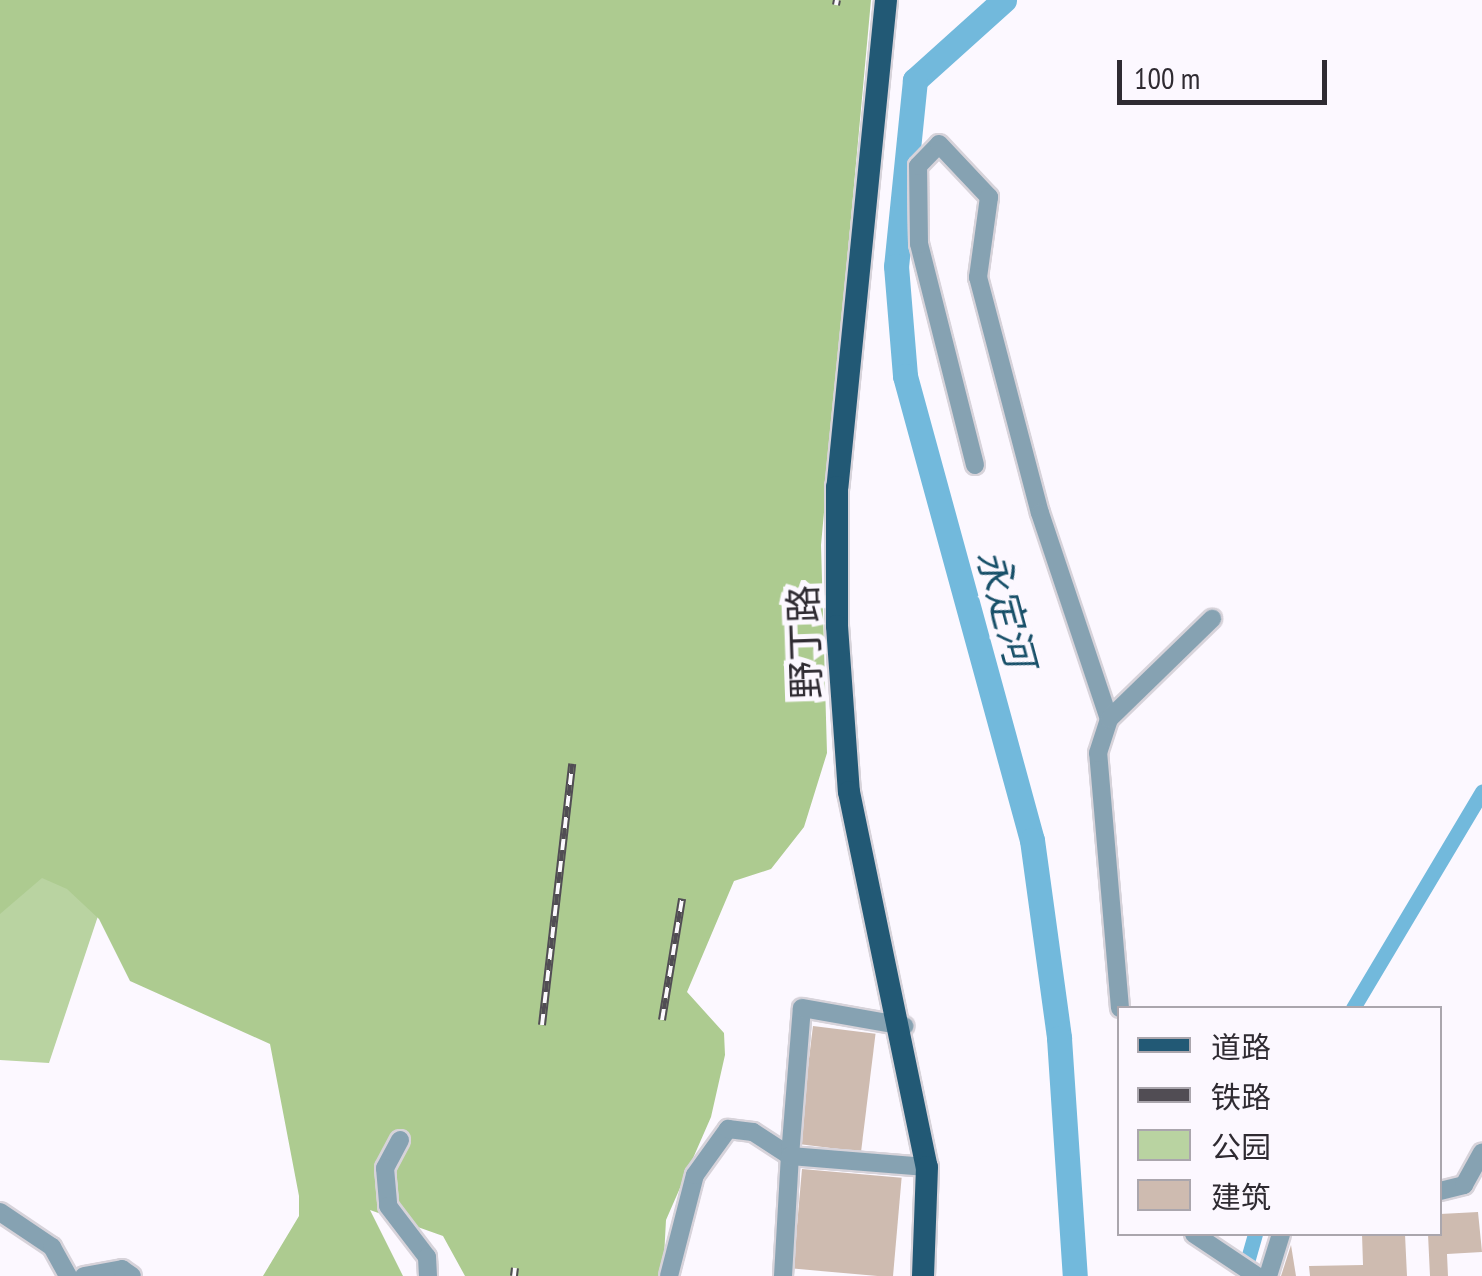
<!DOCTYPE html>
<html>
<head>
<meta charset="utf-8">
<style>
	body { margin:0 }
	#map { position:relative; width:1482px; height:1276px; overflow:hidden; background:#fcf8ff; font-family:"PT Sans Narrow","Noto Sans SC",sans-serif }
	div>[style] { position:absolute }
	.green>* { inset:0; background:#b9d3a1 }
	.forest>* { inset:0; background:#adcb90 }
	.canal>* { height:15px; margin:-7.5px; padding:0 7.5px; transform-origin:7.5px; border-radius:7.5px; background:#72b9dc }
	.river>* { height:25px; margin:-12.5px; padding:0 12.5px; transform-origin:12.5px; border-radius:12.5px; background:#72b9dc }
	.building>* { inset:0; background:#cebbb0; transform-origin:0 0 }
	.roads { filter:drop-shadow(2px 0 #d7d3da) drop-shadow(-2px 0 #d7d3da) drop-shadow(0 2px #d7d3da) drop-shadow(0 -2px #d7d3da) }
	.minor>* { height:18px; margin:-9px; padding:0 9px; transform-origin:9px; border-radius:9px; background:#86a2b2 }
	.major>* { height:22px; margin:-11px; padding:0 11px; transform-origin:11px; border-radius:11px; background:#225975 }
	.rail>* { height:8px; margin-top:-4px; transform-origin:0; background:repeating-linear-gradient(90deg,#fcf8ff 0 11px,#514d54 0 22px); box-sizing:border-box; border-block:2px solid #514d54 }
	span { translate:-50% -50%; white-space:nowrap; text-align:center; line-height:1.15; -webkit-text-stroke:10px #fcf8ff; paint-order:stroke }
	.street-label { font-size:38px; color:#2f2b32 }
	.water-label { font-size:40px; color:#185069; font-style:italic }
	.legend { position:absolute; left:1117px; top:1006px; width:325px; height:230px; box-sizing:border-box; background:#fcf8ff; border:2px solid #aaa6ad; margin:0; padding:12px 18px; list-style:none; font-size:30px; color:#2f2b32 }
	.legend li { display:flex; align-items:center; gap:20px; height:50px }
	.legend b { width:50px; border:2px solid #aaa6ad }
	.scale { position:absolute; left:1117px; top:60px; width:210px; height:45px; box-sizing:border-box; border:5px solid #2f2b32; border-top:0; padding-left:12px; font-size:30px; line-height:35px; white-space:nowrap; color:#2f2b32; -webkit-text-stroke:8px #fcf8ff; paint-order:stroke }
</style>
</head>
<body>
<div id="map">
	<div class="green">
		<div style="clip-path:polygon(0 590px,130px 820px,49px 1063px,0 1060px)"></div>
	</div>
	<div class="forest">
		<div style="clip-path:polygon(0 0,871px 0,821px 545px,827px 753px,804px 827px,771px 869px,734px 881px,687px 992px,724px 1033px,725px 1055px,711px 1117px,666px 1220px,663px 1276px,465px 1276px,443px 1236px,370px 1210px,403px 1276px,263px 1276px,299px 1216px,299px 1196px,270px 1044px,130px 981px,99px 919px,67px 889px,42px 878px,0 914px)"></div>
	</div>
	<div class="canal">
		<div style="left:1353px;top:1008px;width:252px;rotate:-59.2deg"></div>
		<div style="left:1243px;top:1276px;width:44px;rotate:-74.1deg"></div>
	</div>
	<div class="river">
		<div style="left:1004px;top:0;width:120px;rotate:138deg"></div>
		<div style="left:915px;top:80px;width:187px;rotate:95.8deg"></div>
		<div style="left:896px;top:266px;width:110px;rotate:85.3deg"></div>
		<div style="left:905px;top:376px;width:481px;rotate:74.7deg"></div>
		<div style="left:1032px;top:840px;width:200px;rotate:82.2deg"></div>
		<div style="left:1059px;top:1038px;width:239px;rotate:86.2deg"></div>
	</div>
	<div class="building">
		<div style="left:813px;top:1026px;width:63px;height:119px;rotate:7deg"></div>
		<div style="left:802px;top:1169px;width:100px;height:100px;rotate:5deg"></div>
		<div style="clip-path:polygon(1478px 1212px,1482px 1252px,1447px 1254px,1448px 1276px,1430px 1276px,1428px 1234px,1440px 1234px,1440px 1214px)"></div>
		<div style="clip-path:polygon(1362px 1234px,1405px 1234px,1407px 1276px,1310px 1276px,1309px 1266px,1363px 1265px)"></div>
		<div style="clip-path:polygon(1291px 1245px,1296px 1276px,1281px 1276px)"></div>
	</div>
	<div class="roads">
		<div class="minor">
			<div style="left:975px;top:465px;width:228px;rotate:-104.2deg"></div>
			<div style="left:919px;top:244px;width:78px;rotate:-90.7deg"></div>
			<div style="left:918px;top:166px;width:30px;rotate:-46deg"></div>
			<div style="left:939px;top:144px;width:73px;rotate:46.7deg"></div>
			<div style="left:989px;top:197px;width:81px;rotate:97.8deg"></div>
			<div style="left:978px;top:277px;width:244px;rotate:75.3deg"></div>
			<div style="left:1040px;top:513px;width:217px;rotate:71.5deg"></div>
			<div style="left:1120px;top:1008px;width:256px;rotate:-94.9deg"></div>
			<div style="left:1098px;top:753px;width:36px;rotate:-72deg"></div>
			<div style="left:1109px;top:719px;width:144px;rotate:-44.2deg"></div>
			<div style="left:400px;top:1140px;width:32px;rotate:118deg"></div>
			<div style="left:385px;top:1168px;width:38px;rotate:85deg"></div>
			<div style="left:388px;top:1206px;width:64px;rotate:52.6deg"></div>
			<div style="left:427px;top:1257px;width:19px;rotate:87deg"></div>
			<div style="left:1440px;top:1191px;width:25px;rotate:-14deg"></div>
			<div style="left:1464px;top:1185px;width:37px;rotate:-61deg"></div>
			<div style="left:0;top:1212px;width:63px;rotate:33.9deg"></div>
			<div style="left:52px;top:1247px;width:33px;rotate:61deg"></div>
			<div style="left:1194px;top:1234px;width:76px;rotate:33.7deg"></div>
			<div style="left:84px;top:1276px;width:39px;rotate:-10deg"></div>
			<div style="left:122px;top:1269px;width:12px;rotate:35deg"></div>
			<div style="left:669px;top:1276px;width:104px;rotate:-75.6deg"></div>
			<div style="left:695px;top:1175px;width:57px;rotate:-54.3deg"></div>
			<div style="left:728px;top:1129px;width:25px;rotate:7deg"></div>
			<div style="left:753px;top:1132px;width:44px;rotate:33deg"></div>
			<div style="left:790px;top:1156px;width:148px;rotate:-85.4deg"></div>
			<div style="left:802px;top:1008px;width:104px;rotate:10deg"></div>
			<div style="left:783px;top:1276px;width:120px;rotate:-86.7deg"></div>
			<div style="left:790px;top:1156px;width:137px;rotate:4.6deg"></div>
			<div style="left:1268px;top:1276px;width:44px;rotate:-72.8deg"></div>
		</div>
		<div class="major">
			<div style="left:886px;top:0;width:489px;rotate:95.7deg"></div>
			<div style="left:837px;top:487px;width:139px;rotate:90deg"></div>
			<div style="left:837px;top:626px;width:166px;rotate:85.9deg"></div>
			<div style="left:849px;top:792px;width:383px;rotate:78.3deg"></div>
			<div style="left:927px;top:1167px;width:109px;rotate:92.1deg"></div>
		</div>
	</div>
	<div class="rail">
		<div style="left:836px;top:5px;width:5px;rotate:-79deg"></div>
		<div style="left:662px;top:1020px;width:123px;rotate:-80.6deg"></div>
		<div style="left:542px;top:1025px;width:263px;rotate:-83.4deg"></div>
		<div style="left:514px;top:1276px;width:8px;rotate:-83deg"></div>
	</div>
	<div class="street-label">
		<span style="left:804px;top:642px;rotate:-92deg">野丁路</span>
	</div>
	<div class="water-label">
		<span style="left:1007px;top:608px;rotate:75deg">永定河</span>
	</div>
	<ul class="legend">
	<li><b style="height:12px;background:#225975"></b>道路</li>
	<li><b style="height:12px;background:#514d54"></b>铁路</li>
	<li><b style="height:28px;background:#b9d3a1"></b>公园</li>
	<li><b style="height:28px;background:#cebbb0"></b>建筑</li>
	</ul>
	<div class="scale">100 m</div>
</div>
</body>
</html>
